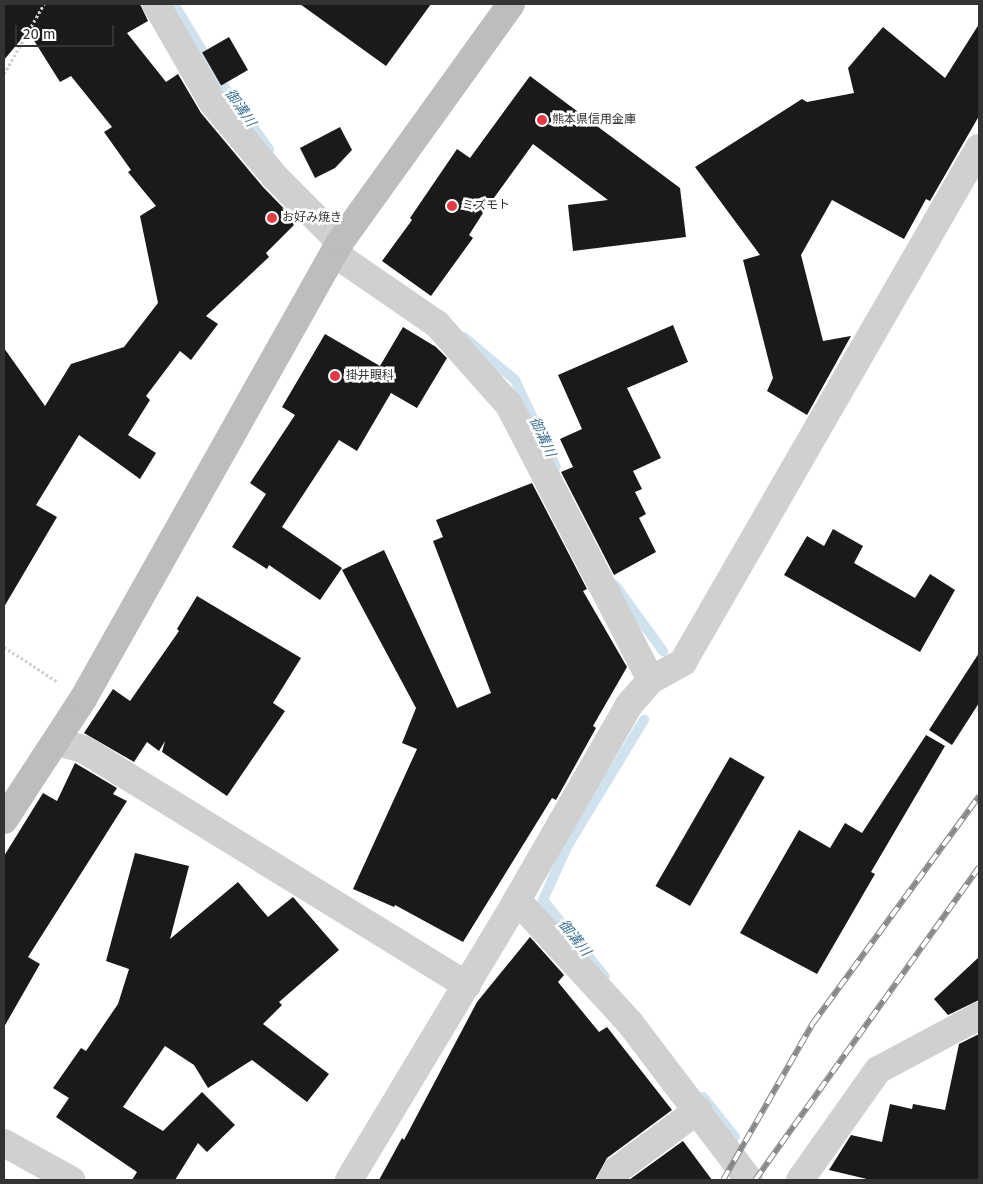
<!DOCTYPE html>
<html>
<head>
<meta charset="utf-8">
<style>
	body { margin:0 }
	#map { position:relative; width:983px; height:1184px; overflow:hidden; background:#fff; font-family:"Fira Sans","Noto Sans JP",sans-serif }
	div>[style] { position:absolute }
	.stream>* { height:10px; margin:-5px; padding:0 5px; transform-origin:5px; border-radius:5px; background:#cfe2ee }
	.building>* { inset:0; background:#1a1a1a; transform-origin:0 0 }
	.path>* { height:3px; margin-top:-1.5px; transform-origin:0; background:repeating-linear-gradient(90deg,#cdcdcd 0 2.5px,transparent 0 5px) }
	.street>* { height:28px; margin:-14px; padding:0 14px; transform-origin:14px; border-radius:14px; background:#d0d0d0 }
	.secondary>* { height:28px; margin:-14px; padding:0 14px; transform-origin:14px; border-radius:14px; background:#bdbdbd }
	.rail>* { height:5.5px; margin-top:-2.75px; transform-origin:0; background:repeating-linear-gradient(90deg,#fff 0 11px,#888 0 22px); box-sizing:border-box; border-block:1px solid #888 }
	.dots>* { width:14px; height:14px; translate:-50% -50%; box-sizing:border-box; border:2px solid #fff; border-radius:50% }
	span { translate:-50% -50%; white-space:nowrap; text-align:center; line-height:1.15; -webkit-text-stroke:5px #fff; paint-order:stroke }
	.poi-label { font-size:12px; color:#333 }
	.left { translate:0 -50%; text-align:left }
	.water-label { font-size:14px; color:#3f7597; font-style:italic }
	.frame { position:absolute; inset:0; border:5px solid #333; pointer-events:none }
	.scale { position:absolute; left:15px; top:25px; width:99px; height:22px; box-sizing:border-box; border:2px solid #333; border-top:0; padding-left:6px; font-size:15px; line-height:18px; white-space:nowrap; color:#333; -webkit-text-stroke:4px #fff; paint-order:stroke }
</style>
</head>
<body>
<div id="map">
	<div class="stream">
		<div style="left:174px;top:4px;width:102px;rotate:58.7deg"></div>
		<div style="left:227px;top:91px;width:72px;rotate:54.1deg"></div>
		<div style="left:464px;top:337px;width:67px;rotate:40.1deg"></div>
		<div style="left:515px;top:380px;width:96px;rotate:64.8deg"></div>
		<div style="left:615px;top:585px;width:82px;rotate:54deg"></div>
		<div style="left:605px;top:977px;width:99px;rotate:-128.8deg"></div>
		<div style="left:543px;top:900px;width:58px;rotate:-65.6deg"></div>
		<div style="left:567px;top:847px;width:149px;rotate:-58.8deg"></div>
		<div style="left:703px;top:1097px;width:51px;rotate:51.3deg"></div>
	</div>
	<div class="building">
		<div style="clip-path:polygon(4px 4px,140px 4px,148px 21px,127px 33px,166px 82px,178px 74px,201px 113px,263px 187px,297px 222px,266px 253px,269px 257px,206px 316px,218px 324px,191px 360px,180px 351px,146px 396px,150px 400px,128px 435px,156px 453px,140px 479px,79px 435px,36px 505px,57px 517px,4px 607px,4px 348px,45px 406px,71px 364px,124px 347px,158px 303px,140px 216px,156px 206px,128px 172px,131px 170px,104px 132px,112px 127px,71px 76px,60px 82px,28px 31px,4px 60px)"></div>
		<div style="clip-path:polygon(300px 4px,431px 4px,386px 66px)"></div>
		<div style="clip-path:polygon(979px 24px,979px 116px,930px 201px,926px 199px,904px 239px,832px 200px,801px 255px,823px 341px,851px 336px,807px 415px,767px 391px,773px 378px,743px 260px,760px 255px,695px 167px,802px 99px,807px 102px,854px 93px,848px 68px,883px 27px,945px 78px)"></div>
		<div style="left:229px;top:37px;width:38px;height:31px;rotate:60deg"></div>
		<div style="clip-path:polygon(530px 76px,680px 188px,686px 237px,573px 251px,568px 205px,608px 200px,533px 144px,483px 213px,469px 235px,473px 238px,431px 296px,382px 261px,412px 220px,410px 218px,457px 149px,470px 158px)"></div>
		<div style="clip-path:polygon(340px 127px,352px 150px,335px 168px,315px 178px,300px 148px)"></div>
		<div style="clip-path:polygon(673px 325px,688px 362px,627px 388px,661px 458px,633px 471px,642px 489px,635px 492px,646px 514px,639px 518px,656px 552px,614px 575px,561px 472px,573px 467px,560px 439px,582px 429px,558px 375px)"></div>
		<div style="clip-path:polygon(403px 327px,436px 347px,447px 358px,417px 408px,391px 393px,357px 451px,339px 440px,282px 527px,342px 568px,320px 600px,269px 565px,267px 569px,232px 547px,266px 494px,250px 483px,295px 415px,282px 407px,325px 334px,380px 366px)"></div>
		<div style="clip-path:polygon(532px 483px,587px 589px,583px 591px,627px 667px,593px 726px,596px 728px,556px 800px,552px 798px,463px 942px,395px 905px,394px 907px,353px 889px,417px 749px,402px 743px,416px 708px,342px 570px,384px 550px,457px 708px,491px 693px,433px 541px,443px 537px,436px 520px)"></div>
		<div style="clip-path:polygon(833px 529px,863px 546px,854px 563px,915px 598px,930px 574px,955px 590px,920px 652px,784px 575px,807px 536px,824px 546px)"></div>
		<div style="clip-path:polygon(197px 596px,301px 658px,273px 703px,285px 711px,227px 796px,162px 752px,165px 741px,159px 751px,147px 742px,134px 762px,84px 733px,113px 689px,130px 701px,179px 631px,177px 629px)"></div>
		<div style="clip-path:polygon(979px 653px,979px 703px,952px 745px,929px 730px)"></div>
		<div style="clip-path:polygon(926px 735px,945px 746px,871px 872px,875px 874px,817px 974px,740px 933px,799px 830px,830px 848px,845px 823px,862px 833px)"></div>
		<div style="left:730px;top:757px;width:40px;height:149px;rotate:30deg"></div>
		<div style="clip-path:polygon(75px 763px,117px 788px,113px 794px,127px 801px,28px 957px,40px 964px,4px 1027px,4px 856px,43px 793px,57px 801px)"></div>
		<div style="clip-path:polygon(135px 853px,189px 866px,170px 939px,238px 882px,268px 917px,293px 897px,339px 950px,279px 1002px,282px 1005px,263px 1024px,329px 1074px,307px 1102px,252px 1060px,208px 1088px,194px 1065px,165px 1046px,123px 1107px,163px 1131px,202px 1092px,235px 1125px,207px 1152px,198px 1143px,175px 1180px,132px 1180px,137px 1172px,56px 1117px,69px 1098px,53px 1088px,81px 1048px,86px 1051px,118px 1004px,129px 969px,106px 961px)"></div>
		<div style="clip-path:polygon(530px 937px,564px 975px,558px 982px,599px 1032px,607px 1027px,672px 1110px,607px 1158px,595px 1180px,379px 1180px,402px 1138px,404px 1140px,477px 1002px)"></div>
		<div style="clip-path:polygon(979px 957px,979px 1000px,948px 1015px,934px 999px)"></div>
		<div style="clip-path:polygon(979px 1034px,979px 1180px,871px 1180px,829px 1170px,851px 1135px,882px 1142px,890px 1104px,912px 1109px,913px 1104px,945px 1110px,959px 1044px)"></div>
		<div style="clip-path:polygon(683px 1141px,712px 1180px,629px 1180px)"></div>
	</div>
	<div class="path">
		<div style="left:4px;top:74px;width:81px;rotate:-60.3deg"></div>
		<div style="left:4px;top:647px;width:64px;rotate:32.9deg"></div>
	</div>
	<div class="street">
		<div style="left:156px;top:4px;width:114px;rotate:60.1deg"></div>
		<div style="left:213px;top:103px;width:97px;rotate:50deg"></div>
		<div style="left:275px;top:177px;width:92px;rotate:45deg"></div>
		<div style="left:335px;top:254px;width:124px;rotate:34.5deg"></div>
		<div style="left:437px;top:324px;width:108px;rotate:48.4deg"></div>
		<div style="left:509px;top:405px;width:309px;rotate:62.7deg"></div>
		<div style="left:57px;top:742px;width:27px;rotate:15deg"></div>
		<div style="left:83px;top:749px;width:451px;rotate:31.6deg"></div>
		<div style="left:517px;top:900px;width:167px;rotate:47.4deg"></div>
		<div style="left:630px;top:1023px;width:197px;rotate:52.8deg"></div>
		<div style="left:4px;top:1143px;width:77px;rotate:28.9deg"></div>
		<div style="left:349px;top:1180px;width:327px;rotate:-59deg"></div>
		<div style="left:517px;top:900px;width:225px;rotate:-60.1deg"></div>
		<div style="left:629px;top:705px;width:33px;rotate:-49deg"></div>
		<div style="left:651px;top:680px;width:37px;rotate:-29deg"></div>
		<div style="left:683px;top:662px;width:593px;rotate:-60.06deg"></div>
		<div style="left:611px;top:1180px;width:12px;rotate:-59deg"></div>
		<div style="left:617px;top:1170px;width:101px;rotate:-36.5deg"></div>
		<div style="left:800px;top:1180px;width:135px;rotate:-54.7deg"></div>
		<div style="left:878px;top:1070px;width:115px;rotate:-28.1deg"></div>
	</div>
	<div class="secondary">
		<div style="left:4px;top:820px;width:145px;rotate:-56.9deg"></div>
		<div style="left:83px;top:699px;width:524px;rotate:-60.65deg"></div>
		<div style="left:340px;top:242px;width:293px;rotate:-54.3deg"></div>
	</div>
	<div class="rail">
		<div style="left:723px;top:1180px;width:181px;rotate:-60.2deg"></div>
		<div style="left:813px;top:1023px;width:281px;rotate:-53.8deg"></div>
		<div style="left:755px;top:1180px;width:385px;rotate:-54.4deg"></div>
	</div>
	<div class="dots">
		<div style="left:542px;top:120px;background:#e63946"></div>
		<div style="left:452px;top:206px;background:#e63946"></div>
		<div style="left:272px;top:218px;background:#e63946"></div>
		<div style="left:335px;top:376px;background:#e63946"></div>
	</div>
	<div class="poi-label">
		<span class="left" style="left:552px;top:120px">熊本県信用金庫</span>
		<span class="left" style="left:462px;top:206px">ミズモト</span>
		<span class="left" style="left:282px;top:218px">お好み焼き</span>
		<span class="left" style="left:346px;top:376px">掛井眼科</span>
	</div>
	<div class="water-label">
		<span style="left:240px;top:108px;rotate:55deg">御溝川</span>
		<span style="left:542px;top:437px;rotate:65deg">御溝川</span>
		<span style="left:574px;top:938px;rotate:51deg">御溝川</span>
	</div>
	<div class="frame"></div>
	<div class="scale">20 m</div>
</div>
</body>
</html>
